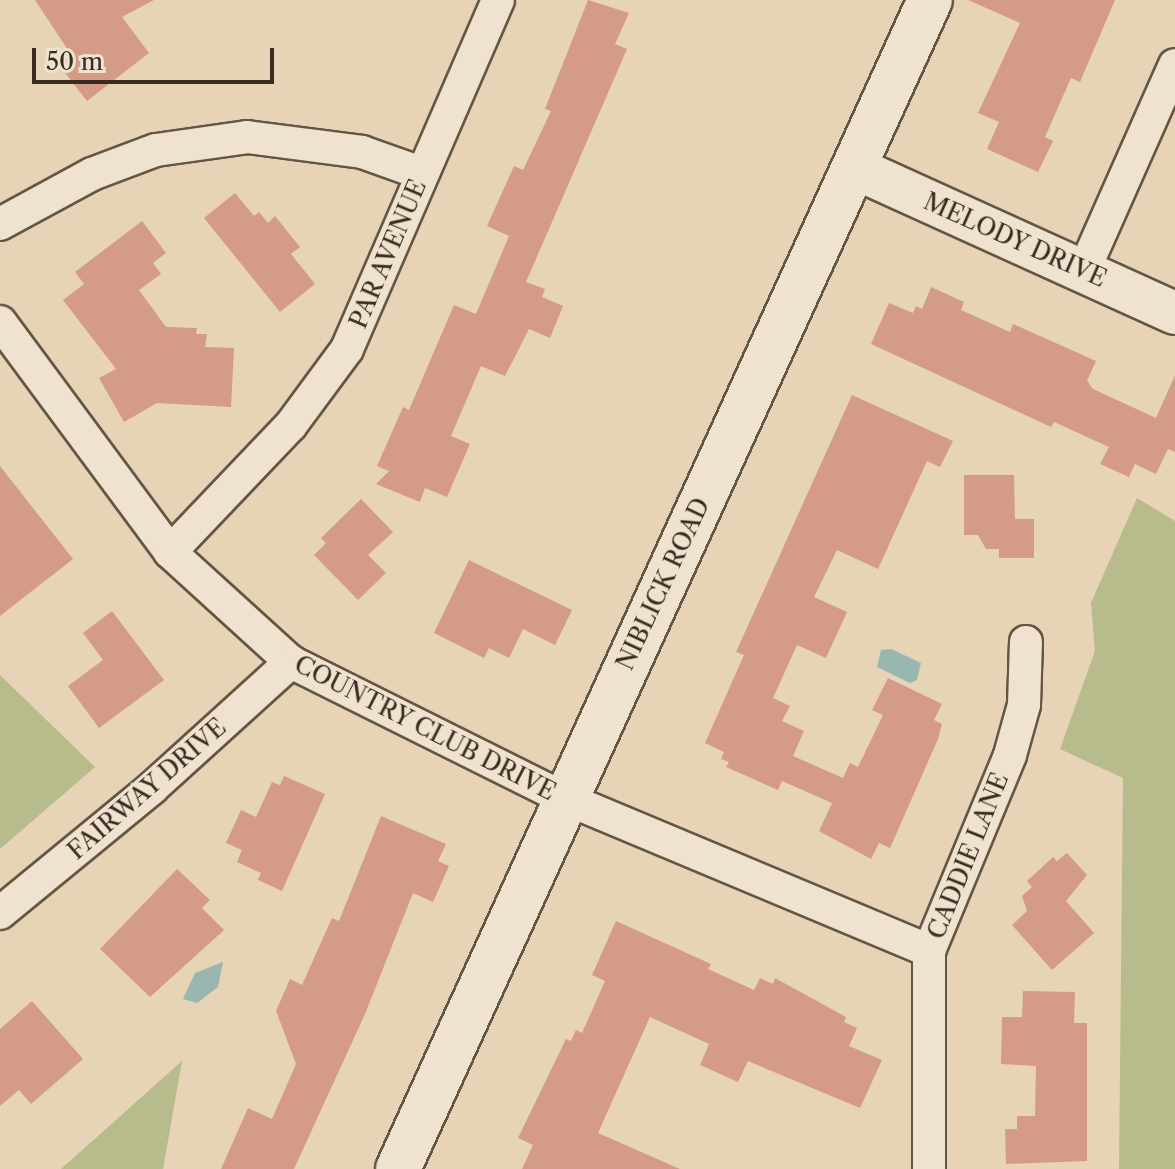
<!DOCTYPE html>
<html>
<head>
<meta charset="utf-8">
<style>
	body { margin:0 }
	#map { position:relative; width:1175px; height:1169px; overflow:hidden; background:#e7d3b5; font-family:"Libre Caslon Text",serif }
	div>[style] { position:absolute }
	.green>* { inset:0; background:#b8bb8b }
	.water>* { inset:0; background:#97b7b0 }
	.building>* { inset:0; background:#d49c87 }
	.roads { filter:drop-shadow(2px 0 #645645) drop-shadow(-2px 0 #645645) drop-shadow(0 2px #645645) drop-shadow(0 -2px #645645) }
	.minor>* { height:32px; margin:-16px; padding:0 16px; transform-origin:16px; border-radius:16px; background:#efe2cf }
	.tertiary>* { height:42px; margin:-21px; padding:0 21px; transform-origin:21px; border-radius:21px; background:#efe2cf }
	.secondary>* { height:44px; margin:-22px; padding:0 22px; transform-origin:22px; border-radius:22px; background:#efe2cf }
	span { translate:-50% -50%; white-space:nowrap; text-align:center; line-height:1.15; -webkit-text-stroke:6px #efe2cf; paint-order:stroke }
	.street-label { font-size:24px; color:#382c20 }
	.scale { position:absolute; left:32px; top:48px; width:242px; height:36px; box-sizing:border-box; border:4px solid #382c20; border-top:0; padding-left:10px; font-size:24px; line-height:28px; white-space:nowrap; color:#382c20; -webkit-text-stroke:6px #efe2cf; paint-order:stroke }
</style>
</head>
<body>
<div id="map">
	<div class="green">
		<div style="clip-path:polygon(1137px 498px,1175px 521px,1175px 1169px,1119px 1169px,1123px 778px,1060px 749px,1095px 651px,1091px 603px)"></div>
		<div style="clip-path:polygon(0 675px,95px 767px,0 849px)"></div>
		<div style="clip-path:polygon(182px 1061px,163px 1169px,61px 1169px)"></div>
	</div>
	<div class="water">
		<div style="clip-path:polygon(891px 649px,921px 663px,917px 680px,910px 683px,877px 667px,881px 650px)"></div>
		<div style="clip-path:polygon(223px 962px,218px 987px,197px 1003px,183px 999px,195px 973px)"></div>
	</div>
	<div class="building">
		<div style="clip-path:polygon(35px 0,154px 0,122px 17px,149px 53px,87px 101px,55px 60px,68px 50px)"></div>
		<div style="clip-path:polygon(588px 0,629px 13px,615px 44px,627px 49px,526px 282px,545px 289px,542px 297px,563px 306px,550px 338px,529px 329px,505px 376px,481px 366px,451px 436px,470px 444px,447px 497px,425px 488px,420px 502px,376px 484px,389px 471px,377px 466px,403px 407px,409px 410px,454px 305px,476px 314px,509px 236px,487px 226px,514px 166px,523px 170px,551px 111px,545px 109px)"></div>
		<div style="clip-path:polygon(968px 0,1115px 0,1080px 82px,1071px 78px,1045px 137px,1053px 141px,1038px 172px,987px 149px,999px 122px,978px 113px,1020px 23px)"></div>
		<div style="clip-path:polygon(235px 193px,254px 216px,259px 212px,268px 223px,275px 216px,300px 247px,291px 254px,315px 284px,280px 312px,204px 218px)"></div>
		<div style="clip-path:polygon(142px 221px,166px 253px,153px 263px,161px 274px,139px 290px,166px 327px,197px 328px,196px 334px,207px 334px,205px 347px,234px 348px,231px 407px,157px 403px,124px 422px,99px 378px,116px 369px,63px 300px,84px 284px,75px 272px)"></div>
		<div style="clip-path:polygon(931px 287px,964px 302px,961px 310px,1010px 332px,1013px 324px,1096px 361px,1087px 381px,1093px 389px,1156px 418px,1175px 375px,1175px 452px,1168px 449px,1156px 474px,1135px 464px,1129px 477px,1100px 464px,1109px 447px,1054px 422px,1051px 427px,871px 344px,889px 303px,913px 313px,916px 306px,922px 309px)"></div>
		<div style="clip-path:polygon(852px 395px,953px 441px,940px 467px,927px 461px,878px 569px,837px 550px,814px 597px,847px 612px,826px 658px,797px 645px,773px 698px,790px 706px,782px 721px,804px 731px,793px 756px,843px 778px,850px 763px,858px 767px,883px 715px,872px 710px,888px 678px,942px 704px,934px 720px,942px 724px,938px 739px,890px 848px,879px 843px,871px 859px,819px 831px,832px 803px,782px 781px,778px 790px,726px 767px,729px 762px,721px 759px,724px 752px,705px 743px,744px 655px,736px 652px)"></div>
		<div style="clip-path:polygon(0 466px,73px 559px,0 616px)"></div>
		<div style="clip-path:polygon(964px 475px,1014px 475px,1015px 519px,1034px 519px,1034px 558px,999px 558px,999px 549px,986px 549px,978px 535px,964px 535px)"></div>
		<div style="clip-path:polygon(361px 499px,393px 532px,368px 555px,386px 573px,358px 600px,314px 555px,326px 543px,321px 538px)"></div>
		<div style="clip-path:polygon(469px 560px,572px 610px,555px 645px,523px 629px,509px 658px,489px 648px,484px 658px,434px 633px)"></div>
		<div style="clip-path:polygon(112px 611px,164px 680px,99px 728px,68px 686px,103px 660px,83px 633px)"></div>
		<div style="clip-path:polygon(284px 776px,325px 794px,282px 891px,258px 880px,261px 873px,237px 862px,242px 850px,226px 843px,241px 810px,256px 817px,272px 782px,280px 785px)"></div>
		<div style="clip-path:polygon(381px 816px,446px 844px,438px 861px,449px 866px,433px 902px,413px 893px,365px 1014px,294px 1169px,221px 1169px,248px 1108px,272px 1119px,296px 1064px,276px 1011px,290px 979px,302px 985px,332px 918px,339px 921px)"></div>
		<div style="clip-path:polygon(1067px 853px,1087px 875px,1066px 901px,1094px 933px,1052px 970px,1012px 925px,1027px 911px,1022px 896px,1032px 887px,1027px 881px,1053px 857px,1057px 861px)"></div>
		<div style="clip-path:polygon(177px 869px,210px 900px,202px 908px,224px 930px,150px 997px,100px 949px)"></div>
		<div style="clip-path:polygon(616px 921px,711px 964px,708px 969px,754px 990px,760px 978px,773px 984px,775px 978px,846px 1017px,844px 1022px,857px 1028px,849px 1046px,882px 1060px,860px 1108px,748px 1061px,738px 1082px,700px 1065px,709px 1044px,650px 1017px,598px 1133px,680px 1169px,522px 1169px,533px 1145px,518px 1138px,566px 1039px,571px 1041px,576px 1030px,582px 1033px,605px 981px,592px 975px)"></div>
		<div style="clip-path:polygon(1023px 991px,1075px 992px,1074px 1023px,1087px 1023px,1087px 1161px,1006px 1164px,1005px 1129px,1017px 1129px,1017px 1116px,1035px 1116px,1036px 1066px,1001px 1064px,1002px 1017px,1022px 1017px)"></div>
		<div style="clip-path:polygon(32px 1001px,83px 1059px,31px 1104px,19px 1090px,0 1106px,0 1029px)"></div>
	</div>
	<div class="roads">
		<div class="minor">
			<div style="left:0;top:224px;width:105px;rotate:-28.5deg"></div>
			<div style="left:92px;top:174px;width:68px;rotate:-20.6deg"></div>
			<div style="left:156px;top:150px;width:92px;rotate:-8.1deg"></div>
			<div style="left:247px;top:137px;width:116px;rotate:7.4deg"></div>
			<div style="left:362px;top:152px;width:63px;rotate:19.6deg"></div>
			<div style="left:1084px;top:270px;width:224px;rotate:-66.1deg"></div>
			<div style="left:0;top:322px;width:286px;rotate:53.5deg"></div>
			<div style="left:170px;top:552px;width:164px;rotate:42.3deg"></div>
			<div style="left:291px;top:662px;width:305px;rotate:26.5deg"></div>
			<div style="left:564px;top:798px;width:396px;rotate:22.7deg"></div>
			<div style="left:170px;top:552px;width:175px;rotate:-46.4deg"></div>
			<div style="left:291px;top:425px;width:94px;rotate:-53.6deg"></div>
			<div style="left:347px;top:349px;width:380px;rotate:-66.6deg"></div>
			<div style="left:0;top:913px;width:197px;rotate:-39.4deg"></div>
			<div style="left:152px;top:788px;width:188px;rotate:-42.2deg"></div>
			<div style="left:929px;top:1169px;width:218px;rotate:-90deg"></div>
			<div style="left:929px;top:951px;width:212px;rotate:-67.5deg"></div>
			<div style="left:1010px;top:755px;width:52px;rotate:-74.4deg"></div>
			<div style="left:1024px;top:705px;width:63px;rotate:-88.2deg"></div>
		</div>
		<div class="tertiary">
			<div style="left:855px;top:168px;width:351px;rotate:24.4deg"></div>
		</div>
		<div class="secondary">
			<div style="left:398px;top:1169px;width:1284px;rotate:-65.53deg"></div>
		</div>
	</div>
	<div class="street-label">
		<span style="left:1015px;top:240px;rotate:24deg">MELODY DRIVE</span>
		<span style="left:388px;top:254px;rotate:-67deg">PAR AVENUE</span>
		<span style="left:663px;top:584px;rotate:-65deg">NIBLICK ROAD</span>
		<span style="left:425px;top:728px;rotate:27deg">COUNTRY CLUB DRIVE</span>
		<span style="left:147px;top:789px;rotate:-41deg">FAIRWAY DRIVE</span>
		<span style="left:968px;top:856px;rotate:-68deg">CADDIE LANE</span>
	</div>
	<div class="scale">50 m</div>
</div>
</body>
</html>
